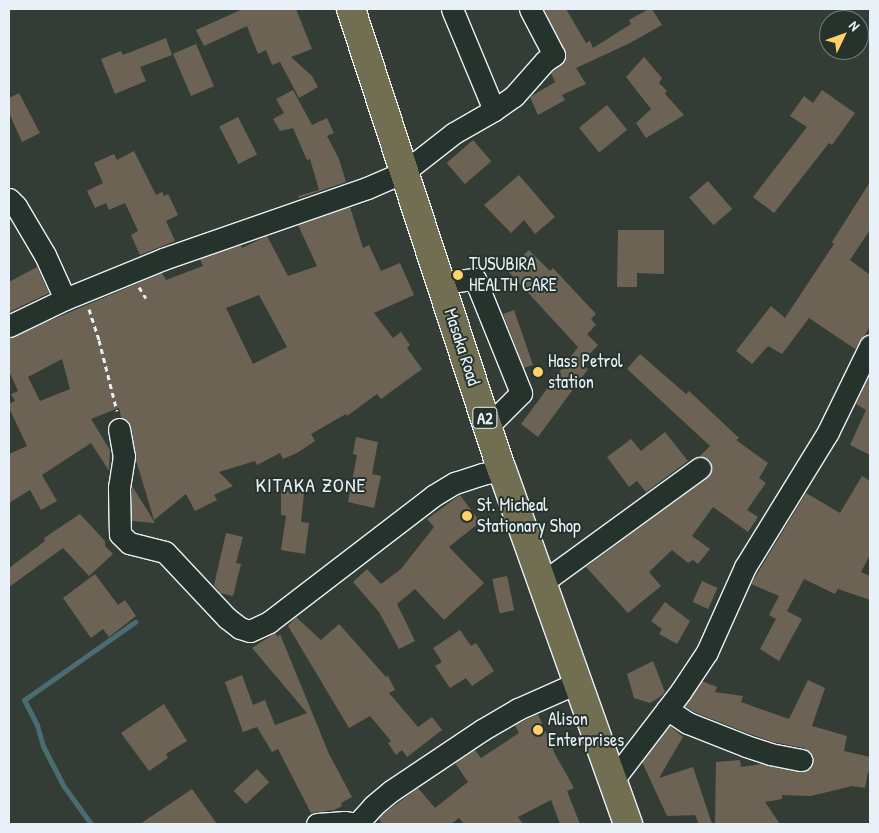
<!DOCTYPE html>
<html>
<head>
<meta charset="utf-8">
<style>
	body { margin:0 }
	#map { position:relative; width:879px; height:833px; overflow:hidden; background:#343d35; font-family:"Patrick Hand",sans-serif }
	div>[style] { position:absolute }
	.stream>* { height:5px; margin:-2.5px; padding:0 2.5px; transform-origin:2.5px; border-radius:2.5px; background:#4a6d71 }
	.building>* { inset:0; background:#6c6355; transform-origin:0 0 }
	.path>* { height:3px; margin-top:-1.5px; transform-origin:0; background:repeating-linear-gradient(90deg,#e8f1f8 0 5px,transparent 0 9px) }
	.roads { filter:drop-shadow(1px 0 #e8f1f8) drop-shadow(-1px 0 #e8f1f8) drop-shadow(0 1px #e8f1f8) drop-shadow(0 -1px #e8f1f8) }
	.minor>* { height:21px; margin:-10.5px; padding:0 10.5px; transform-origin:10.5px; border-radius:10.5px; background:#26332d }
	.major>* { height:28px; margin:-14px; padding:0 14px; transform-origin:14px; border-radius:14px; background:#726e52 }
	.dots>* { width:14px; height:14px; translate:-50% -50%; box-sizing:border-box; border:2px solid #26332d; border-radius:50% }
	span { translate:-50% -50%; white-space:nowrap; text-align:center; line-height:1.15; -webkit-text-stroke:4px #26332d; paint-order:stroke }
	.shield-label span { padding:1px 4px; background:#26332d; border:1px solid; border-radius:4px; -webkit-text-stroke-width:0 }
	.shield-label { font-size:16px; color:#e8f1f8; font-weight:700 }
	.poi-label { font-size:18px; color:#e8f1f8 }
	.left { translate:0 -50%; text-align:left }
	.street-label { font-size:18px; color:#e8f1f8 }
	.quarter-label { font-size:20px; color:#e8f1f8; letter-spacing:1px }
	.frame { position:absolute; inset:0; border:10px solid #e8f1f8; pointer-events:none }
	.north { position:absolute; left:819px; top:10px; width:50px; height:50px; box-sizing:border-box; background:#26332d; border:1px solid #747f7e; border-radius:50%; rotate:48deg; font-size:14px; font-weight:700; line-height:20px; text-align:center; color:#e8f1f8 }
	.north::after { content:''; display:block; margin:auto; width:18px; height:22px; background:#ffd166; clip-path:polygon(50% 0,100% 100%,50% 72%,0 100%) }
</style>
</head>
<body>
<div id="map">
	<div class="stream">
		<div style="left:91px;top:824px;width:48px;rotate:-125.7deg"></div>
		<div style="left:63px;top:785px;width:44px;rotate:-117.1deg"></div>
		<div style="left:43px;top:746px;width:22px;rotate:-106deg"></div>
		<div style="left:37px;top:725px;width:28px;rotate:-117deg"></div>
		<div style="left:24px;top:700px;width:136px;rotate:-35.1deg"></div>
	</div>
	<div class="building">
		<div style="clip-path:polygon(243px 9px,296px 9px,312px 49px,291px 57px,312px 76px,318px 87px,299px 98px,280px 62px,272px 65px,266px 50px,258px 54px,247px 26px,204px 46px,196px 30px)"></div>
		<div style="clip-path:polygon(544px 9px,566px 9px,586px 43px,590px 41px,593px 48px,631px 24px,629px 20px,649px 9px,652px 9px,662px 25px,630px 43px,576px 68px,586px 84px,562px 95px,565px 100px,538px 115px,530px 97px,555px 82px,551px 73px,565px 61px,566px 56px)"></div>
		<div style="clip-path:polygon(166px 38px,172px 55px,140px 67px,146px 81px,115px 94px,101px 59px,121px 51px,123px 55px)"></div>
		<div style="left:196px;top:44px;width:46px;height:25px;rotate:67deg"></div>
		<div style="clip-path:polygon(644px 57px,662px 78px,659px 83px,667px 91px,665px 94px,684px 115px,646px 138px,636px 123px,651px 109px,626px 77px)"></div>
		<div style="clip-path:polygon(293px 90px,312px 125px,327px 118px,334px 133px,327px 136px,339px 159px,346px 182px,299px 198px,298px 196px,319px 190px,310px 159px,307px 160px,293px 128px,280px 131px,273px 119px,284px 113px,276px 99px)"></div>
		<div style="clip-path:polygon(822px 90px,855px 113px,832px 145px,829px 143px,774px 213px,753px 197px,807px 127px,790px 116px,804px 96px,813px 103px)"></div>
		<div style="clip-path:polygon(19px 93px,40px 133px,22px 142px,9px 113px,9px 98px)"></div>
		<div style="left:607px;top:105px;width:32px;height:36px;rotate:51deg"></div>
		<div style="left:238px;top:117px;width:42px;height:21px;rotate:63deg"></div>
		<div style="left:473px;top:140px;width:28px;height:35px;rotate:49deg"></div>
		<div style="clip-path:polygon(134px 151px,156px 195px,162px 192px,164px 196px,168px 194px,178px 215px,166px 221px,175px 241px,140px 255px,131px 235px,138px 231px,125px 203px,109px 210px,106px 203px,95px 208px,87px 191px,103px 183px,94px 163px,114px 154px,117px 160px)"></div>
		<div style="clip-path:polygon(519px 175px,555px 217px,535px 234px,524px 220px,511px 233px,484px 205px)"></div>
		<div style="left:708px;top:181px;width:37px;height:25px;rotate:49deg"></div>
		<div style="clip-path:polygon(870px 182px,870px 230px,850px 260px,870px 275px,870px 327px,855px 349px,809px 318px,782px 354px,768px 346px,752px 364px,736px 351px,771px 306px,785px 318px,834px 244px,832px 242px)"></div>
		<div style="clip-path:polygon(evenodd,350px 207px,363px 248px,369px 245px,381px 271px,400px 263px,414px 295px,374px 313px,393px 338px,401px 332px,410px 345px,407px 348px,422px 369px,381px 399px,377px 394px,347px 416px,346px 414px,311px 434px,315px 441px,297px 453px,283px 459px,280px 453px,257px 465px,255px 461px,219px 472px,233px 486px,214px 495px,217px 500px,195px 511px,186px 494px,154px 520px,136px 460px,131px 427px,128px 421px,121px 417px,119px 408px,91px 419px,110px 450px,109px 471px,91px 443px,42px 475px,57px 501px,41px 510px,30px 490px,9px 503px,9px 454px,27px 446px,9px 408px,9px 404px,15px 401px,11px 394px,18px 391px,9px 371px,9px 338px,162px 273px,166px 280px,203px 266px,200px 259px,241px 245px,242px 248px,267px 236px,288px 276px,317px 266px,298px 225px,350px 207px,259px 295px,287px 347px,253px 364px,226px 308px,259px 295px,350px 207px,62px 359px,70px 389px,40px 401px,28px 377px,62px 359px)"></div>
		<div style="clip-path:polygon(618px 230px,664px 230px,664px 274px,637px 273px,637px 287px,617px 287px)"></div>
		<div style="clip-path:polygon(529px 250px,550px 271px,553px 268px,596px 314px,591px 319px,596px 325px,587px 334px,598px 345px,581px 363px,588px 369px,538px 437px,521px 424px,578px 347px,507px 270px)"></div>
		<div style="clip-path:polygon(37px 267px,49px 293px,9px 312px,9px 282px)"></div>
		<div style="clip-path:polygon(514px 310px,533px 365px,524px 368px,503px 314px)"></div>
		<div style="clip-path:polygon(640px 354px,686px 394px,689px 391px,739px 438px,736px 440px,768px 463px,759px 478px,766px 483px,747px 510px,758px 517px,748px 532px,713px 507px,692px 536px,710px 549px,698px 564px,693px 560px,688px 563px,672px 550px,649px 572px,661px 586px,628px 613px,586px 567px,707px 478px,712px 467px,710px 460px,700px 456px,710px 446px,627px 369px)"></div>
		<div style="clip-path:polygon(870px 374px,870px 455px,850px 445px,866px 410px,856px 404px)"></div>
		<div style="clip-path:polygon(665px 432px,688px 461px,646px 492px,637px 481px,629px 487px,607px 457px,631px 439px,641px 451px)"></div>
		<div style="clip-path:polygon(356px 437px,378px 442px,372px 474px,381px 476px,374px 508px,348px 502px,357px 455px,353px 454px)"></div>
		<div style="clip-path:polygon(862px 476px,870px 481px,870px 555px,861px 572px,870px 576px,870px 600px,838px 589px,835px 594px,804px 579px,787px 611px,802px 619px,779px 661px,760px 649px,776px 619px,769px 615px,779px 596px,751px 584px,806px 493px,840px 513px)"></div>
		<div style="clip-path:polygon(132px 486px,149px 513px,155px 523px,132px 521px)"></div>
		<div style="clip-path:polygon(281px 490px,304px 493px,301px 522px,309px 523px,305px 554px,281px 550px,286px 516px,281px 515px)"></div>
		<div style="clip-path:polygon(460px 495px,480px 522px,449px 547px,484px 583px,444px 620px,415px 589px,397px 604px,415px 641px,399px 649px,379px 612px,353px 582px,367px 569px,381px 584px,401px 569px,434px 527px,427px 519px)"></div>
		<div style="clip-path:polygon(80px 514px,105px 541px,105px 546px,113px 554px,89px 576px,63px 548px,9px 587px,9px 568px,45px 541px,44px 538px)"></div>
		<div style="clip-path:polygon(226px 533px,243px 537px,236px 563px,241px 564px,233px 596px,220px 593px,214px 585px)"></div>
		<div style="clip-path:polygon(95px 574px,118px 605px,125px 600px,136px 616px,109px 637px,103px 629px,91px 638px,63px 598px)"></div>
		<div style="left:507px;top:576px;width:35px;height:15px;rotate:78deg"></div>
		<div style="left:702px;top:581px;width:17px;height:23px;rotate:24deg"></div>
		<div style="clip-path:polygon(665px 602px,690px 621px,677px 644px,659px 634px,662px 629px,651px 621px)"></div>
		<div style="clip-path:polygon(296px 617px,321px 640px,339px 624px,386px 677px,388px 676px,395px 690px,389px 693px,418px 727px,432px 717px,442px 730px,407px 757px,402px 750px,396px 755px,388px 743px,391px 741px,370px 716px,349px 728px,288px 626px)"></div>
		<div style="clip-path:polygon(460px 630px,471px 646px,476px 643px,494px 671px,472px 686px,466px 678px,450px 688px,435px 666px,442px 662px,433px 648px)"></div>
		<div style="clip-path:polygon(275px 633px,278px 637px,280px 634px,329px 754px,352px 797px,341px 803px,342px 806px,334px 810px,311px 813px,278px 749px,272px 752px,257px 727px,243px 732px,225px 682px,242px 675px,253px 705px,265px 700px,275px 725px,307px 713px,252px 648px)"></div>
		<div style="clip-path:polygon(653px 661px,665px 692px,660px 697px,650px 703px,634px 698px,627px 674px)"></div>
		<div style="clip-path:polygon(808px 680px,825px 688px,812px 726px,847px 736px,844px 751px,870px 757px,870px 773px,868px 772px,865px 788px,852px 786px,811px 796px,782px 795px,782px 799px,765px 802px,780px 824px,715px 824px,716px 762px,740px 760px,741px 767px,761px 764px,799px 772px,811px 768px,813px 756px,804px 748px,773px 742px,750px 734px,694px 712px,685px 706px,702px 681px,717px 687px,715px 692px,743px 696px,741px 702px,789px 719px)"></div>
		<div style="clip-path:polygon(164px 704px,187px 741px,166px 754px,168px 758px,149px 771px,121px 733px)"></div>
		<div style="clip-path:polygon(538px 714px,555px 754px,574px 788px,567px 791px,580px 824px,560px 824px,551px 800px,518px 817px,523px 824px,464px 824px,459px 818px,451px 824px,382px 824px,379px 819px,382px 815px,418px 788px,435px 808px,468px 782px,455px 763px,475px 750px,481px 758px,519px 733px,515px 725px)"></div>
		<div style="clip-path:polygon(670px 726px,683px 737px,659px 778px,693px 767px,712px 824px,699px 824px,695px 815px,667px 816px,642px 762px)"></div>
		<div style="left:257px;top:769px;width:18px;height:32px;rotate:47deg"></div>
		<div style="clip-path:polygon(192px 789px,217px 824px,140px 824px)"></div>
	</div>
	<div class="path">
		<div style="left:139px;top:287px;width:13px;rotate:58deg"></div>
		<div style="left:89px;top:309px;width:33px;rotate:72deg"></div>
		<div style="left:99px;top:340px;width:73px;rotate:75.8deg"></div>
	</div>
	<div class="roads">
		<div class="minor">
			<div style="left:494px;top:110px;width:24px;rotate:-35deg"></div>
			<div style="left:514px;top:96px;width:47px;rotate:-48.5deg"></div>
			<div style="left:545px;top:61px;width:11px;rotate:-34deg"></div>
			<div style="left:554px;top:55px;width:52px;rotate:-117.6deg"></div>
			<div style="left:9px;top:199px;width:10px;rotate:45deg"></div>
			<div style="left:16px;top:206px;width:57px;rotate:59.4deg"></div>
			<div style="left:45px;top:255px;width:48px;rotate:65.6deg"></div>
			<div style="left:441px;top:283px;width:34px;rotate:-7deg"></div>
			<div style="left:475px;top:279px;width:123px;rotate:68deg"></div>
			<div style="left:521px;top:393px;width:47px;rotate:135deg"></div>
			<div style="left:9px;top:326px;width:62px;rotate:-25.7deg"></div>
			<div style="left:65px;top:299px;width:106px;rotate:-22.2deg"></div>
			<div style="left:163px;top:259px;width:216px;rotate:-19.2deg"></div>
			<div style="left:367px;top:188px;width:40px;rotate:-23.4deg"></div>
			<div style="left:404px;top:172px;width:63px;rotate:-38deg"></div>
			<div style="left:454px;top:133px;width:46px;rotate:-29.9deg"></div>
			<div style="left:494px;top:110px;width:109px;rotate:-112.6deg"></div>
			<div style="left:119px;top:429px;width:27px;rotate:80deg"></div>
			<div style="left:124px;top:456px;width:32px;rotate:99deg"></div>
			<div style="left:119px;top:488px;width:46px;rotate:88.8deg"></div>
			<div style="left:120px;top:534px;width:13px;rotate:45deg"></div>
			<div style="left:129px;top:543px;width:37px;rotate:14deg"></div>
			<div style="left:165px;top:552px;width:91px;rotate:46.8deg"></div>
			<div style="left:227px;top:618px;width:16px;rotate:38deg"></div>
			<div style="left:240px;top:628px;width:10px;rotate:17deg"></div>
			<div style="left:250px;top:631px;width:21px;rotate:-25deg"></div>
			<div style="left:269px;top:622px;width:207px;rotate:-37.5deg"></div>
			<div style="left:433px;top:496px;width:26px;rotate:-31deg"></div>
			<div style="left:455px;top:483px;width:28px;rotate:-18deg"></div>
			<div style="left:482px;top:474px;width:20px;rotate:-11deg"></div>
			<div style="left:543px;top:582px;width:194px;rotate:-36deg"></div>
			<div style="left:667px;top:709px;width:25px;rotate:34deg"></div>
			<div style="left:688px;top:723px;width:62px;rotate:21.6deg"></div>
			<div style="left:746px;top:746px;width:25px;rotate:18deg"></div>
			<div style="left:770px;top:754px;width:32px;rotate:11deg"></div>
			<div style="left:613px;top:780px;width:112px;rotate:-52.6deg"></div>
			<div style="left:681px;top:691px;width:47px;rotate:-56.3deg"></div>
			<div style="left:707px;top:652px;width:93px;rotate:-65.9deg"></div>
			<div style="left:745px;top:567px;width:158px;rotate:-58.4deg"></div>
			<div style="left:828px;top:432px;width:96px;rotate:-64deg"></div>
			<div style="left:317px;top:824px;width:28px;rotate:-4deg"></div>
			<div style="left:345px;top:822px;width:12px;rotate:9deg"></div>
			<div style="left:357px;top:824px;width:24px;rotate:-48deg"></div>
			<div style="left:373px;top:806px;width:23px;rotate:-40deg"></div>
			<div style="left:391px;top:791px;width:110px;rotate:-33.8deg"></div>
			<div style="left:482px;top:730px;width:42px;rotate:-30.3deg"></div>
			<div style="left:518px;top:709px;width:67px;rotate:-23.9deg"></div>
		</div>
		<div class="major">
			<div style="left:351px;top:9px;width:485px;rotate:71.9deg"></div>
			<div style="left:502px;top:470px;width:376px;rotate:70.4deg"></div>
		</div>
	</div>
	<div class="dots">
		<div style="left:458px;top:275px;background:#ffd166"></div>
		<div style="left:538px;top:372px;background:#ffd166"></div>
		<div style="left:467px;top:516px;background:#ffd166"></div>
		<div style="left:538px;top:730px;background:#ffd166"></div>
	</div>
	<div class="shield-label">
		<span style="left:485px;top:418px">A2</span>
	</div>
	<div class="poi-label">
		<span class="left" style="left:469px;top:275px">TUSUBIRA<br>HEALTH CARE</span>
		<span class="left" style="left:548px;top:372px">Hass Petrol<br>station</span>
		<span class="left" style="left:477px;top:516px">St. Micheal<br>Stationary Shop</span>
		<span class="left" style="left:548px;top:730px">Alison<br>Enterprises</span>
	</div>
	<div class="street-label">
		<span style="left:462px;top:347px;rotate:72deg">Masaka Road</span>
	</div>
	<div class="quarter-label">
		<span style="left:311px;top:484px">KITAKA ZONE</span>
	</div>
	<div class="frame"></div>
	<div class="north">N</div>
</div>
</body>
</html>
